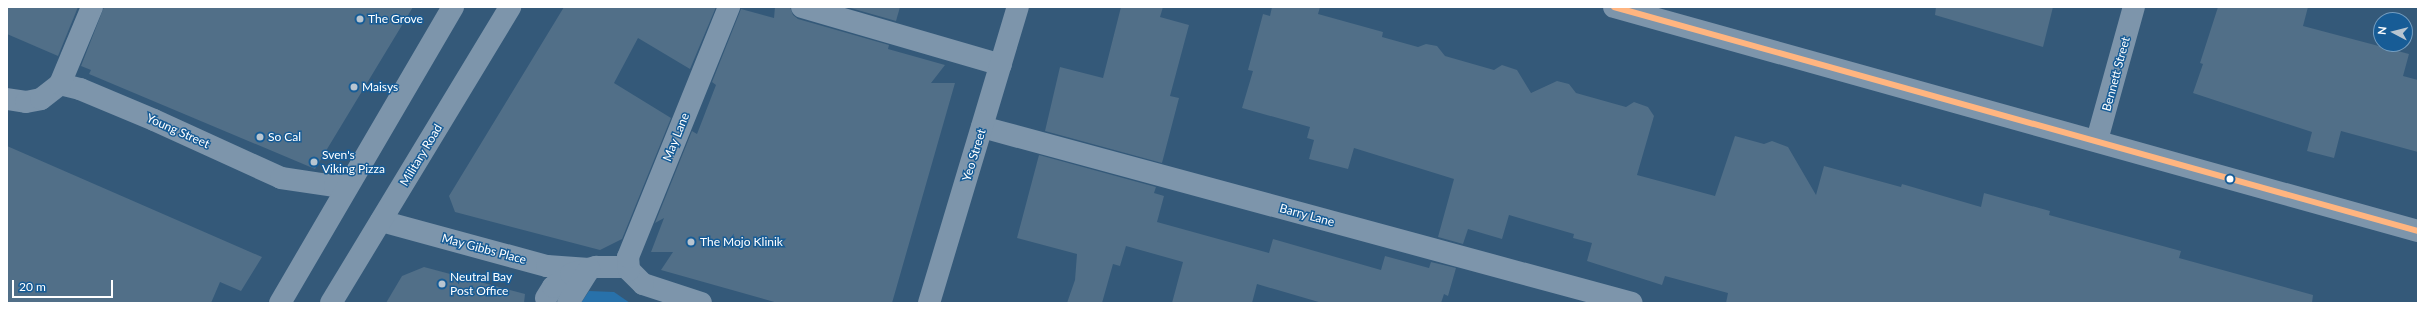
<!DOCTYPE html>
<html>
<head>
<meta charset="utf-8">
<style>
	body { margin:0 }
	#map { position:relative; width:2425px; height:310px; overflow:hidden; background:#345979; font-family:Lato,sans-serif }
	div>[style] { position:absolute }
	.green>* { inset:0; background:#2871aa }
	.building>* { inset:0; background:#516f88 }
	.minor>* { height:22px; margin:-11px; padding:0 11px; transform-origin:11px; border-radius:11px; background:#7d95ab }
	.highway>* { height:22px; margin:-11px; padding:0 11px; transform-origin:11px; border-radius:11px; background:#7d95ab }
	.bus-1>* { height:6px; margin:-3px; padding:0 3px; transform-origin:3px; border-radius:3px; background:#ffb580 }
	.dots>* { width:11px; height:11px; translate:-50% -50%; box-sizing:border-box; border:2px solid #175c96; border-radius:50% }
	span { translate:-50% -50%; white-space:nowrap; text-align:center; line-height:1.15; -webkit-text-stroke:3px #175c96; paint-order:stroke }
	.poi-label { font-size:12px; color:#fff }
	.left { translate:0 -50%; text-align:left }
	.street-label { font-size:12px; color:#fff }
	.frame { position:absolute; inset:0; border:8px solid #fff; pointer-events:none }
	.north { position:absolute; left:2373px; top:12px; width:40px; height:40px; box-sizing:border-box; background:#175c96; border:1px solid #749dc0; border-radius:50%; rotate:277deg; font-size:11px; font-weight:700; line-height:16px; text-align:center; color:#fff }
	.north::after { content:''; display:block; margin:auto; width:14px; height:18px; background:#b8c5d0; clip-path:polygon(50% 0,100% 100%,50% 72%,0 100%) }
	.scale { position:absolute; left:12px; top:280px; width:101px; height:18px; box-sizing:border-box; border:2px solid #fff; border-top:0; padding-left:5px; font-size:12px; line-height:14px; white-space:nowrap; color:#fff; -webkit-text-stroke:3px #175c96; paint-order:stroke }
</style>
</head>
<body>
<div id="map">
	<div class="green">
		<div style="clip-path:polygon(589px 291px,614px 292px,630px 303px,581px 303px)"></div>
	</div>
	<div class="building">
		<div style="clip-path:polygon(7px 7px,78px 7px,58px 56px,7px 34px)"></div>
		<div style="clip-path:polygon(104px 7px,413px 7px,315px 169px,89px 74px,91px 70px,81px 66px)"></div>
		<div style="clip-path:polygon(564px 7px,716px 7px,690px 69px,638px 38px,614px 83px,671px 118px,622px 239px,600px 250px,455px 212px,449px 196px)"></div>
		<div style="clip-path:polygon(775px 7px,790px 7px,793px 15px,798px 19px,889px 45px,888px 49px,945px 65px,931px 83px,955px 83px,892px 303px,778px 303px,661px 270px,673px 252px,651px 252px,664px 218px,655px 223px,692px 131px,697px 134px,716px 85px,712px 82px,741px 9px,774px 18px)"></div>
		<div style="clip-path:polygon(847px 7px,900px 7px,896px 21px)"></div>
		<div style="clip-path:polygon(1121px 7px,1163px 7px,1160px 17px,1189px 25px,1170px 96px,1179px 98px,1162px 163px,1045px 131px,1060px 67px,1103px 78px)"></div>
		<div style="clip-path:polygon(1272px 7px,1320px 7px,1318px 14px,1383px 32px,1382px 37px,1418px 47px,1426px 44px,1437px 46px,1445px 56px,1494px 70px,1502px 65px,1517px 70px,1531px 93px,1557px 81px,1569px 84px,1576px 93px,1626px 107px,1634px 102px,1648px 107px,1654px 116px,1637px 175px,1715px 196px,1735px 136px,1764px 144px,1772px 141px,1788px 147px,1816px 195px,1824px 166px,1901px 187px,1902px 184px,1981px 207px,1984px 193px,2050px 211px,2049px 215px,2181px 251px,2179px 258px,2313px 295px,2312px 303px,1726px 303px,1728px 293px,1665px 276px,1662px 285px,1587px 261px,1592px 243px,1573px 238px,1574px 234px,1509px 215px,1502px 239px,1468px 229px,1463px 244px,1438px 237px,1454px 179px,1354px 148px,1348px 169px,1309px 159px,1314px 140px,1307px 138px,1310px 127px,1242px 108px,1253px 71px,1248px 70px,1263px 14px,1270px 16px)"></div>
		<div style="clip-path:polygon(1936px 7px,2053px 7px,2043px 47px,1935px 15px)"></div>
		<div style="clip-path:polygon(2218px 7px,2308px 7px,2303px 26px,2409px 54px,2403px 76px,2418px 80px,2418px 152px,2341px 131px,2334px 158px,2307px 151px,2312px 132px,2193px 93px,2203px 64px,2200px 63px)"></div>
		<div style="clip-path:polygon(7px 146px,262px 257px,241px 291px,220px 282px,211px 303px,7px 303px)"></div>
		<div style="clip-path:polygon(1039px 155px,1156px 187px,1154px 193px,1164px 196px,1157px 222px,1269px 253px,1273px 239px,1381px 270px,1385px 256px,1429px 268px,1431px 262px,1456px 268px,1448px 296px,1444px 294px,1441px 303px,1322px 303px,1257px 284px,1252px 303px,1172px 303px,1183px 262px,1126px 246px,1120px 266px,1113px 264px,1102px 303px,1067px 303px,1075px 280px,1077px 254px,1017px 238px)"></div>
		<div style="clip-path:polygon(424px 267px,525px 294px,524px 303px,386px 303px,402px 276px)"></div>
	</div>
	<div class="minor">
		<div style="left:802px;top:7px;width:207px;rotate:16.2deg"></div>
		<div style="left:1614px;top:7px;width:835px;rotate:15.57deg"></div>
		<div style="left:60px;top:84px;width:21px;rotate:14deg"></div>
		<div style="left:80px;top:89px;width:80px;rotate:22.7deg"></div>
		<div style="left:154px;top:120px;width:140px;rotate:24.5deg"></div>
		<div style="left:281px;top:178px;width:55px;rotate:8.4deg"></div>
		<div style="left:335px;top:186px;width:18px;rotate:-22deg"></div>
		<div style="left:7px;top:99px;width:19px;rotate:9deg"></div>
		<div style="left:26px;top:102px;width:15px;rotate:-11deg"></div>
		<div style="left:41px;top:99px;width:24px;rotate:-38deg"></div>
		<div style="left:60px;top:84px;width:83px;rotate:-67.4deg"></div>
		<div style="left:982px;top:127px;width:673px;rotate:15.15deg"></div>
		<div style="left:2097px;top:140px;width:138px;rotate:-74.5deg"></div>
		<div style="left:381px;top:221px;width:172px;rotate:15.2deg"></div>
		<div style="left:547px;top:266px;width:42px;rotate:4.1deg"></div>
		<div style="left:546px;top:298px;width:13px;rotate:-58deg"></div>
		<div style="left:553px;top:287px;width:22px;rotate:-36deg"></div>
		<div style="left:571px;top:274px;width:26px;rotate:-16deg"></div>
		<div style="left:596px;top:267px;width:32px"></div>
		<div style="left:568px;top:303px;width:40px;rotate:-58deg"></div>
		<div style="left:701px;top:303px;width:61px;rotate:-161.9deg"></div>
		<div style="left:643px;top:284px;width:20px;rotate:-135deg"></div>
		<div style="left:629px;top:270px;width:13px;rotate:-94deg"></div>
		<div style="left:628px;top:257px;width:270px;rotate:-68deg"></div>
		<div style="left:929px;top:303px;width:309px;rotate:-73.3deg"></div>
	</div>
	<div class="highway">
		<div style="left:280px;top:303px;width:343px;rotate:-59.7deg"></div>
		<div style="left:331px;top:303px;width:346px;rotate:-58.8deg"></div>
	</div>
	<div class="bus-1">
		<div style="left:1614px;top:7px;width:835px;rotate:15.57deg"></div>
	</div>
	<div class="dots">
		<div style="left:360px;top:19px;background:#b8c5d0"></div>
		<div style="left:354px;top:87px;background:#b8c5d0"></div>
		<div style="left:260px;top:137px;background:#b8c5d0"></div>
		<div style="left:314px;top:162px;background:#b8c5d0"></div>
		<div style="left:2230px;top:179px;background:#fff"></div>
		<div style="left:691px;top:242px;background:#b8c5d0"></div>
		<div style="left:442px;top:284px;background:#b8c5d0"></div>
	</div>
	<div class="poi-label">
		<span class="left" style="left:368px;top:19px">The Grove</span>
		<span class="left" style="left:362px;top:87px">Maisys</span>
		<span class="left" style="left:268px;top:137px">So Cal</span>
		<span class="left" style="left:322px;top:162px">Sven's<br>Viking Pizza</span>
		<span class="left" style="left:700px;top:242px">The Mojo Klinik</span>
		<span class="left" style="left:450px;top:284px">Neutral Bay<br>Post Office</span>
	</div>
	<div class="street-label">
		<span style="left:2116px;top:74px;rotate:-75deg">Bennett Street</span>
		<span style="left:178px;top:131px;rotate:24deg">Young Street</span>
		<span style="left:676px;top:137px;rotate:-68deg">May Lane</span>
		<span style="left:421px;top:155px;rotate:-59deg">Military Road</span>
		<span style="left:974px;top:155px;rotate:-73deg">Yeo Street</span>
		<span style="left:1307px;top:215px;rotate:15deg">Barry Lane</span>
		<span style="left:484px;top:249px;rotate:15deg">May Gibbs Place</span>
	</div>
	<div class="frame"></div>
	<div class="north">N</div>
	<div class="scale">20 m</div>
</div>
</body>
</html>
